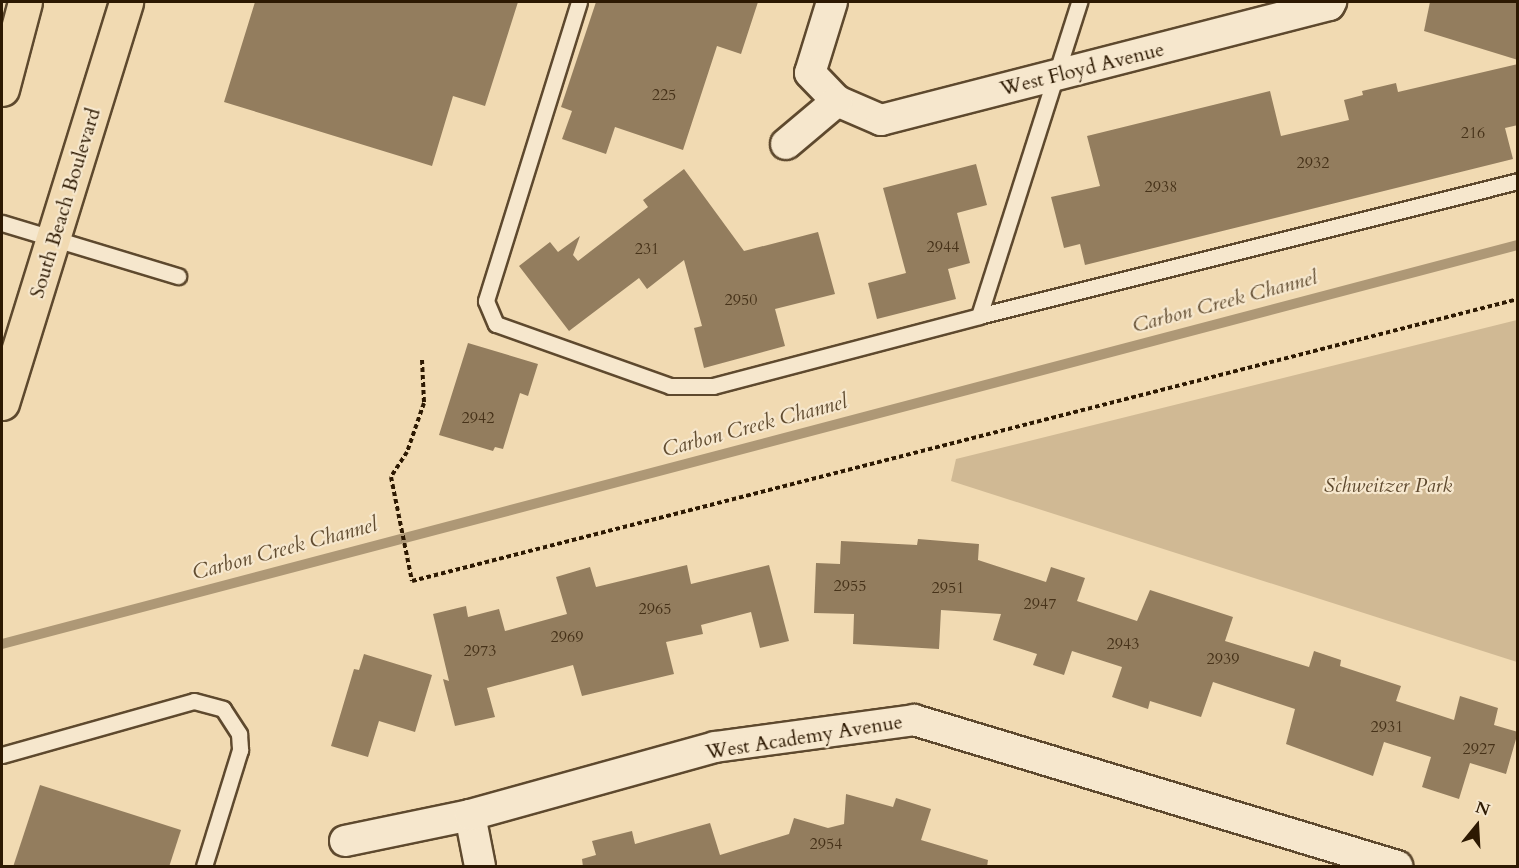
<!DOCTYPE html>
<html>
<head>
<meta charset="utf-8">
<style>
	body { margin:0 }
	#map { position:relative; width:1519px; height:868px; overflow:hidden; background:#f1dab2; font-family:Cardo,serif }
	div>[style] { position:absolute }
	.green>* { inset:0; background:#d0b994 }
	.stream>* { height:10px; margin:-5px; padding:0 5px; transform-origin:5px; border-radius:5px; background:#ae9876 }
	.building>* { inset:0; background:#937d5e }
	.path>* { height:4px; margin-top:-2px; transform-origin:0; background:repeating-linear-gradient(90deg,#2d1902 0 4.5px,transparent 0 7.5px) }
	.roads { filter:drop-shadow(2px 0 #5e492e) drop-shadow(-2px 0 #5e492e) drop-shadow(0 2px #5e492e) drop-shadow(0 -2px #5e492e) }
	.lane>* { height:15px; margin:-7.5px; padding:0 7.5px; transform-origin:7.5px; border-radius:7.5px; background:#f6e7cd }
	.street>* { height:30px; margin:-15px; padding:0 15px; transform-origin:15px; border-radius:15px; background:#f6e7cd }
	.primary>* { height:33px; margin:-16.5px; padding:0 16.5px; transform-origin:16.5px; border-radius:16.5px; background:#f1dab2 }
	span { translate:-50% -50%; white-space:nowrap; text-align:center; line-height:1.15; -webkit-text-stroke:4.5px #f6e7cd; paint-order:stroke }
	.number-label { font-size:16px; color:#463219 }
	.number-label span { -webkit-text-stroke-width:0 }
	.street-label { font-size:20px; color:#2d1902 }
	.park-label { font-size:20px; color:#5e492e; font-style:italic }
	.water-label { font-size:21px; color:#614c30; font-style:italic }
	.frame { position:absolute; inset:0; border:3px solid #2d1902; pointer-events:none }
	.north { position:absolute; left:1447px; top:796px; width:60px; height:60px; -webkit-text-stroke:4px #f6e7cd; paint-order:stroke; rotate:18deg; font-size:16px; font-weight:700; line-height:24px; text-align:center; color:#2d1902 }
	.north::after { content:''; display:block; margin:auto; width:21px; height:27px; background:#2d1902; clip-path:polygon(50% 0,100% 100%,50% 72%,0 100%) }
</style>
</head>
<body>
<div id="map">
	<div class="green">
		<div style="clip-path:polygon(1517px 320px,1517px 662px,951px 481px,956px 459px)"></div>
	</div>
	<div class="stream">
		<div style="left:2px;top:644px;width:1568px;rotate:-14.75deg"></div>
	</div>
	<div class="building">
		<div style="clip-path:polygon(255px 2px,518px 2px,485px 106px,453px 96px,432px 166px,224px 102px)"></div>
		<div style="clip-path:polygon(596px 2px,758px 2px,741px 54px,717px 46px,683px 150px,615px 127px,606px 154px,562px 139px,572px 111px,561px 107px)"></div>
		<div style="clip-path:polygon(1430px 2px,1518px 2px,1518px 60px,1424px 31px)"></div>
		<div style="clip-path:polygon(1518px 64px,1518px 125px,1505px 128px,1513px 159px,1085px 265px,1080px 244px,1064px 248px,1051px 197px,1100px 186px,1087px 136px,1270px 91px,1281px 136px,1349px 120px,1344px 100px,1363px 95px,1362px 91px,1396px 83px,1398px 92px)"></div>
		<div style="clip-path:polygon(976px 164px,987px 205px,957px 213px,970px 263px,948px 269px,956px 299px,877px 319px,868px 283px,906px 273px,883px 188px)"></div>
		<div style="clip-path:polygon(684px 169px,744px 251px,818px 232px,835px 294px,775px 309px,785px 346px,704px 368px,694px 328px,702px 326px,684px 260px,647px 289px,639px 278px,569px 331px,519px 266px,550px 242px,558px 252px,580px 236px,573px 255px,578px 261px,648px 207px,643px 200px)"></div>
		<div style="clip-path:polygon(468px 343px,538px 364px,528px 396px,520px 393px,503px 449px,495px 447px,493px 451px,439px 435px)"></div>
		<div style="clip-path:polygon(918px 539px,979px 544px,978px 560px,1046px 582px,1051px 567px,1085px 578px,1077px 601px,1137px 621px,1150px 590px,1233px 617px,1225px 641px,1309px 667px,1314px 651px,1341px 660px,1340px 666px,1401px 686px,1396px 701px,1454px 720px,1460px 696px,1498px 708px,1494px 725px,1518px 732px,1506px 774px,1470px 763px,1459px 799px,1422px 787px,1431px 757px,1384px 742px,1373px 776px,1286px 744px,1295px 709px,1213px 682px,1201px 717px,1150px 701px,1148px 709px,1112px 697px,1122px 667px,1072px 651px,1064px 675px,1033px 665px,1037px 654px,993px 640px,1001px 614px,941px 610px,939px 649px,853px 644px,854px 614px,814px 613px,816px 563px,840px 564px,841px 541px,917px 545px)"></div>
		<div style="clip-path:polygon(687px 565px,691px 584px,769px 565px,789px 641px,760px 648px,751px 612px,701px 625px,703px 634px,666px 642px,674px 674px,582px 696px,573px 665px,487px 688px,495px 717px,455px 726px,443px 679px,449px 681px,433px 614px,466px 606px,468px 617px,499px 609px,505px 631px,567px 614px,556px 577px,590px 567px,596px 587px)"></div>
		<div style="clip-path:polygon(364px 654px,432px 675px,415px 732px,379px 721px,368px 757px,331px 746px,354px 669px,359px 670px)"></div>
		<div style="clip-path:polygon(40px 785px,181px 830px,169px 867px,13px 867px)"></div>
		<div style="clip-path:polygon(846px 794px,893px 807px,896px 798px,931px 809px,921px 840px,988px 860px,987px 867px,583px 867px,582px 859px,596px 855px,592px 841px,632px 831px,635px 844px,710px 823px,720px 855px,789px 834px,794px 818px,828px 828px,844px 824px)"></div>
	</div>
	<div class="path">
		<div style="left:422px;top:360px;width:43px;rotate:87.3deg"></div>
		<div style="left:424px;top:403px;width:52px;rotate:109.1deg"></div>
		<div style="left:407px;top:452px;width:30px;rotate:123deg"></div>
		<div style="left:391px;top:477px;width:106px;rotate:78.6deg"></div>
		<div style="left:412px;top:581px;width:1141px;rotate:-14.3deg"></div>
	</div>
	<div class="roads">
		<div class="lane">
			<div style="left:579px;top:2px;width:313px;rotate:107.3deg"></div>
			<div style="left:486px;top:301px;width:25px;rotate:67deg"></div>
			<div style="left:496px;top:324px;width:185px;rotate:19.6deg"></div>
			<div style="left:670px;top:386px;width:43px"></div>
			<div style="left:713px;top:386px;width:275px;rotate:-14.7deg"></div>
			<div style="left:979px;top:316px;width:330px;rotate:-72.3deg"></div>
			<div style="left:2px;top:223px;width:184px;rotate:16.8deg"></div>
			<div style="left:979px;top:316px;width:556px;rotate:-14.06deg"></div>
			<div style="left:2px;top:755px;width:199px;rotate:-15.7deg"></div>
			<div style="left:194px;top:701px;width:30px;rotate:15deg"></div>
			<div style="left:223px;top:709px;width:30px;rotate:57deg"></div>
			<div style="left:239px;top:734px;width:16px;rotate:86deg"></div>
			<div style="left:240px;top:750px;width:121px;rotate:107.2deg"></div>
		</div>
		<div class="street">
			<div style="left:832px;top:2px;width:74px;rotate:107.2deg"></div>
			<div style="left:810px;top:73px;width:39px;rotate:46deg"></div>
			<div style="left:837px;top:101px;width:48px;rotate:23.4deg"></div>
			<div style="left:881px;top:120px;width:463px;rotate:-14.4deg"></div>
			<div style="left:1329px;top:5px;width:4px;rotate:-56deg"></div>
			<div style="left:786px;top:144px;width:67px;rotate:-40.1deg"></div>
			<div style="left:470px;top:815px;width:52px;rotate:78.9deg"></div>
			<div style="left:345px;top:841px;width:128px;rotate:-11.7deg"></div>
			<div style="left:470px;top:815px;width:254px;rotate:-15.5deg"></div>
			<div style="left:715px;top:747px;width:201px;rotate:-7.7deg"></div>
			<div style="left:914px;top:720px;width:505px;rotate:16.82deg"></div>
		</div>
		<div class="primary">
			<div style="left:2px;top:89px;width:90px;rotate:-75.2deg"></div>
			<div style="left:2px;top:403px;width:420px;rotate:-72.8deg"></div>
		</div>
	</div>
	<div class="number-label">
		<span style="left:664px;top:95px">225</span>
		<span style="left:1473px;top:133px">216</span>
		<span style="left:1313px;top:163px">2932</span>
		<span style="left:1161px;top:187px">2938</span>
		<span style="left:943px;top:247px">2944</span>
		<span style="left:647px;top:249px">231</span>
		<span style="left:741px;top:300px">2950</span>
		<span style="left:478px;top:418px">2942</span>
		<span style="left:850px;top:586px">2955</span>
		<span style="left:948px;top:588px">2951</span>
		<span style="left:1040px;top:604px">2947</span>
		<span style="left:655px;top:609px">2965</span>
		<span style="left:567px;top:637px">2969</span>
		<span style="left:1123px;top:644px">2943</span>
		<span style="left:480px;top:651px">2973</span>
		<span style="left:1223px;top:659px">2939</span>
		<span style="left:1387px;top:727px">2931</span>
		<span style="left:1479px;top:749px">2927</span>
		<span style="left:826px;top:844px">2954</span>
	</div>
	<div class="street-label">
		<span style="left:1082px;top:69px;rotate:-14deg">West Floyd Avenue</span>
		<span style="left:65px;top:203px;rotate:-73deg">South Beach Boulevard</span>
		<span style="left:804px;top:737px;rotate:-9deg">West Academy Avenue</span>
	</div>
	<div class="park-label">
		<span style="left:1388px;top:485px">Schweitzer Park</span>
	</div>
	<div class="water-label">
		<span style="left:1225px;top:302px;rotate:-15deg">Carbon Creek Channel</span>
		<span style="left:755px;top:426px;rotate:-15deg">Carbon Creek Channel</span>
		<span style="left:285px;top:549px;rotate:-15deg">Carbon Creek Channel</span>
	</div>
	<div class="frame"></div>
	<div class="north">N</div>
</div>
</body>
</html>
